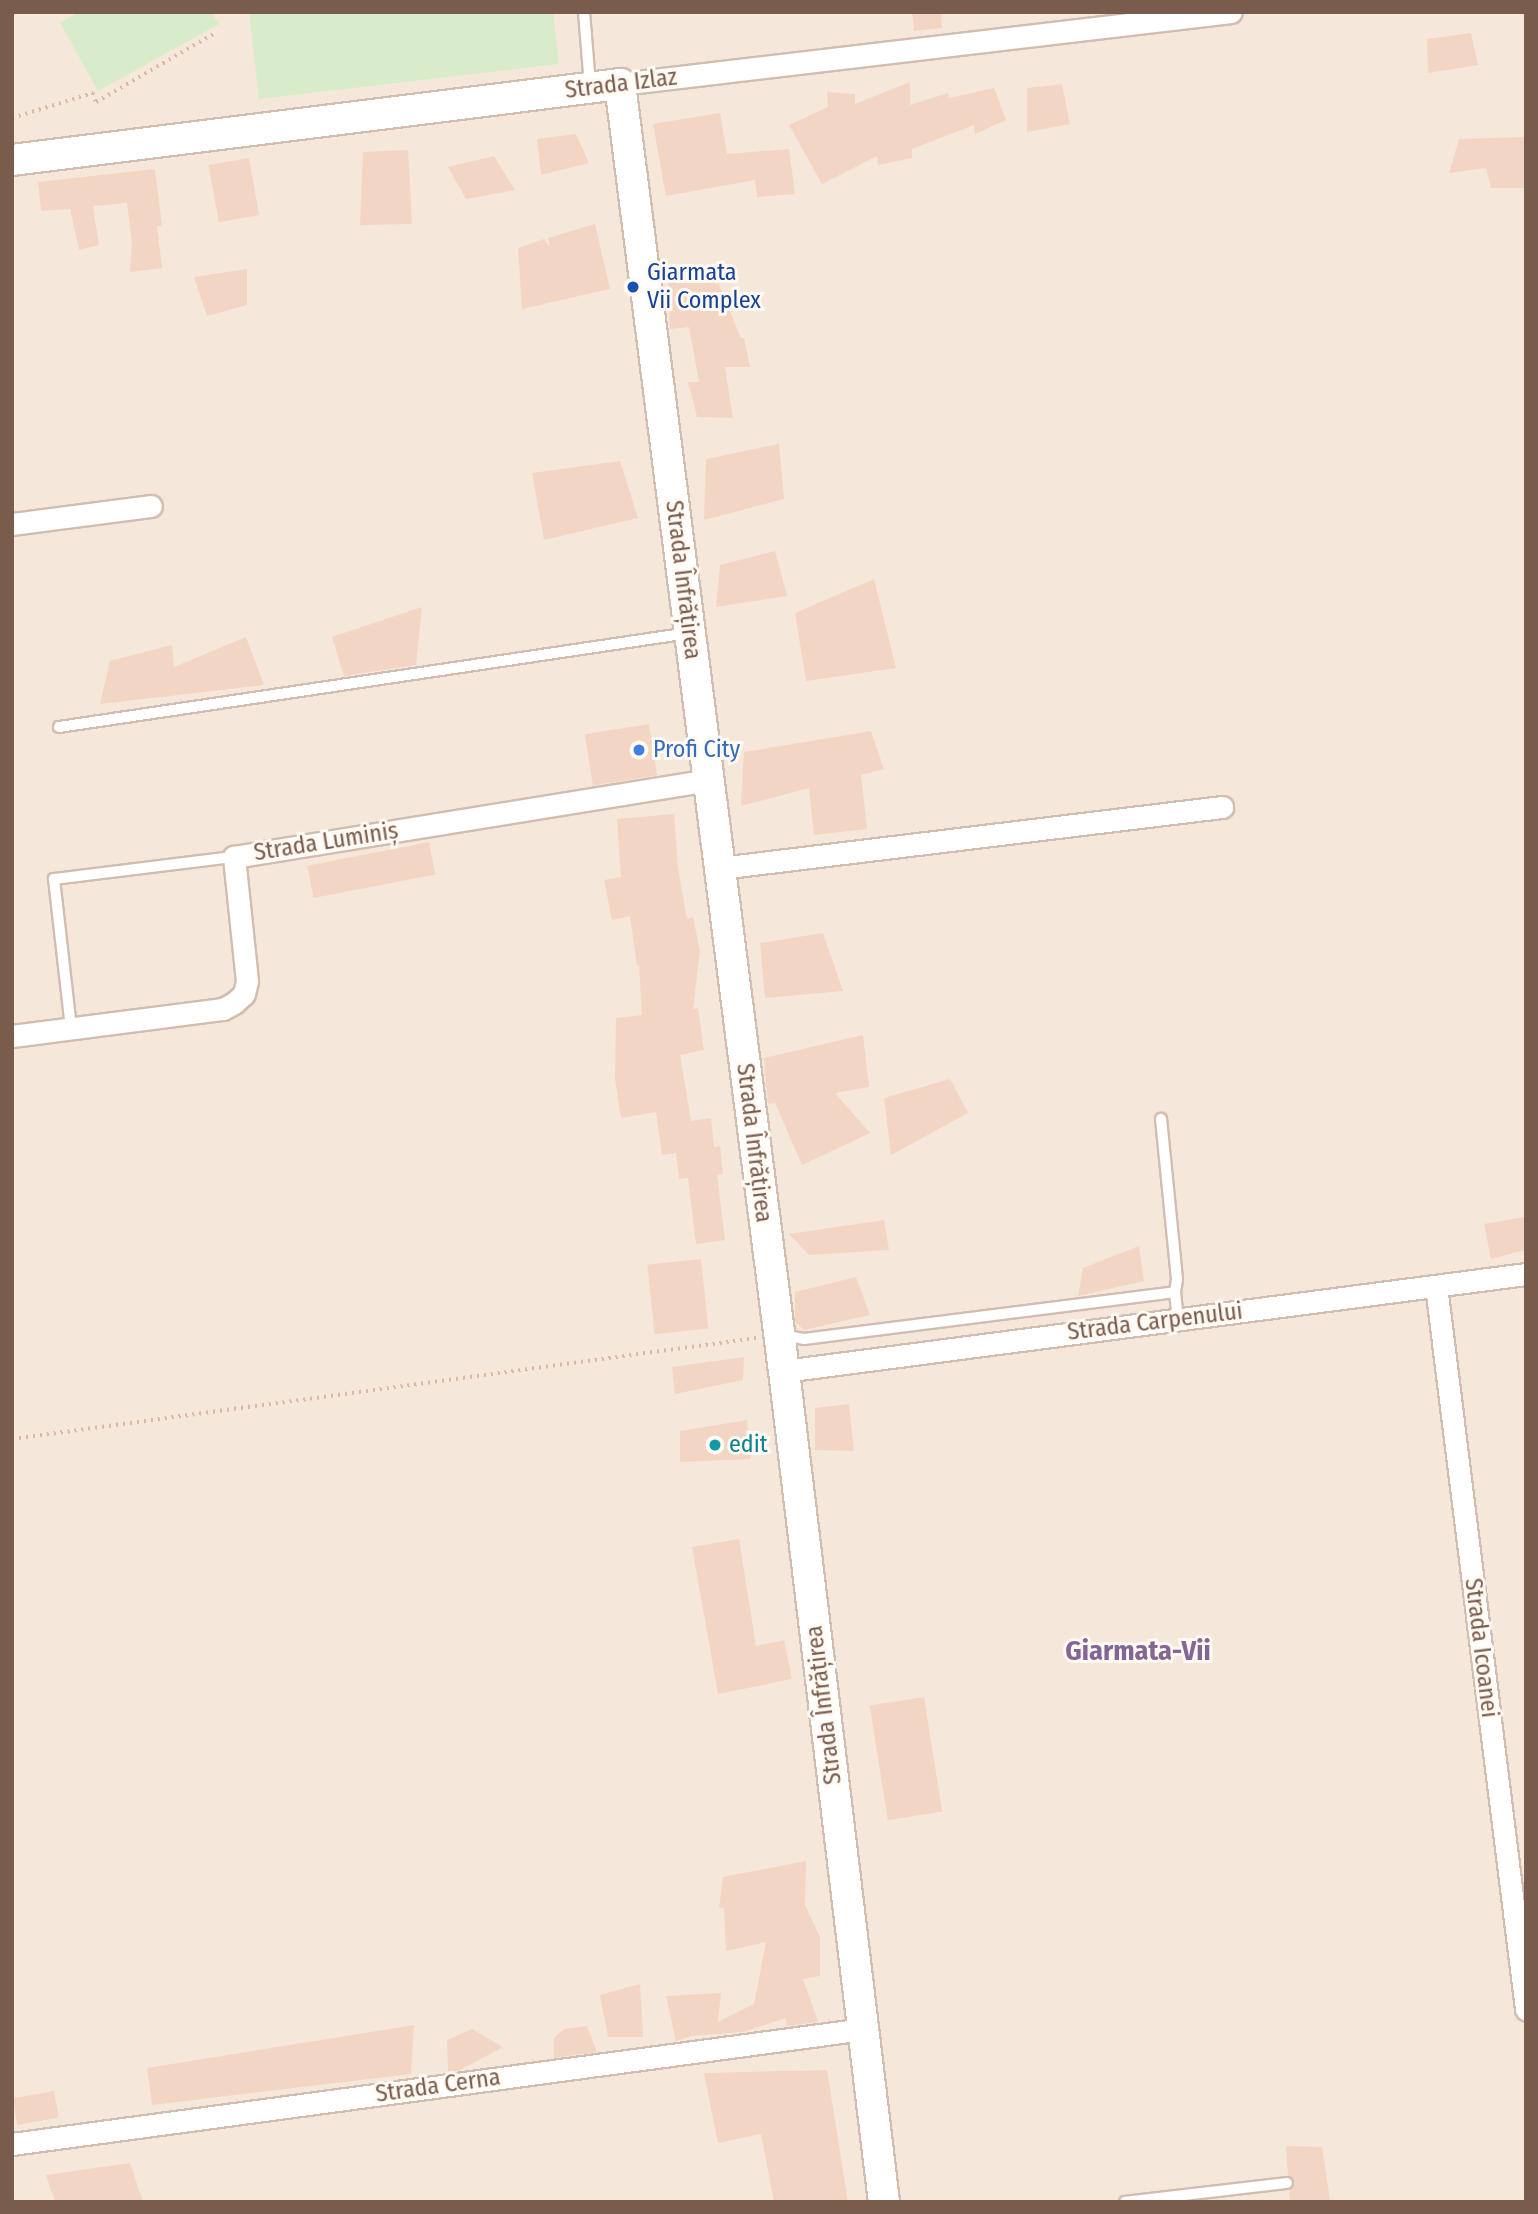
<!DOCTYPE html>
<html>
<head>
<meta charset="utf-8">
<style>
	body { margin:0 }
	#map { position:relative; width:1538px; height:2214px; overflow:hidden; background:#fdf6ec; font-family:"Fira Sans Condensed",sans-serif }
	div>[style] { position:absolute }
	.residential>* { inset:0; background:#f5e8da; transform-origin:0 0 }
	.green>* { inset:0; background:#d8ecc9 }
	.building>* { inset:0; background:#f3d5c3; transform-origin:0 0 }
	.path>* { height:3.5px; margin-top:-1.75px; transform-origin:0; background:repeating-linear-gradient(90deg,#d9b8a5 0 2px,transparent 0 7px) }
	.roads { filter:drop-shadow(2px 0 #d1beb0) drop-shadow(-2px 0 #d1beb0) drop-shadow(0 2px #d1beb0) drop-shadow(0 -2px #d1beb0) }
	.lane>* { height:10px; margin:-5px; padding:0 5px; transform-origin:5px; border-radius:5px; background:#fff }
	.street>* { height:21px; margin:-10.5px; padding:0 10.5px; transform-origin:10.5px; border-radius:10.5px; background:#fff }
	.secondary>* { height:30px; margin:-15px; padding:0 15px; transform-origin:15px; border-radius:15px; background:#fff }
	.dots>* { width:19px; height:19px; translate:-50% -50%; box-sizing:border-box; border:4px solid #fffaf3; border-radius:50% }
	span { translate:-50% -50%; white-space:nowrap; text-align:center; line-height:1.15; -webkit-text-stroke:6px #fffaf3; paint-order:stroke }
	.street-label { font-size:24px; color:#7a5c4d }
	.transit-label { font-size:24px; color:#164399 }
	.left { translate:0 -50%; text-align:left }
	.shop-label { font-size:24px; color:#366cbe }
	.culture-label { font-size:24px; color:#0d838f }
	.quarter-label { font-size:28px; color:#846695; font-weight:700 }
	.frame { position:absolute; inset:0; border:14px solid #7a5c4d; pointer-events:none }
</style>
</head>
<body>
<div id="map">
	<div class="residential">
		<div style="left:12px;top:12px;width:1514px;height:2190px"></div>
	</div>
	<div class="green">
		<div style="clip-path:polygon(79px 12px,212px 12px,219px 24px,98px 91px,60px 23px)"></div>
		<div style="clip-path:polygon(249px 12px,553px 12px,559px 64px,259px 99px)"></div>
	</div>
	<div class="building">
		<div style="clip-path:polygon(912px 12px,941px 12px,942px 28px,914px 31px)"></div>
		<div style="clip-path:polygon(1471px 33px,1478px 65px,1428px 73px,1427px 39px)"></div>
		<div style="clip-path:polygon(910px 82px,910px 105px,948px 93px,949px 98px,994px 88px,1006px 120px,975px 134px,974px 125px,912px 149px,912px 158px,878px 165px,877px 156px,822px 184px,789px 125px,828px 107px,827px 92px,855px 94px,855px 104px)"></div>
		<div style="clip-path:polygon(1062px 84px,1070px 124px,1027px 132px,1027px 88px)"></div>
		<div style="clip-path:polygon(720px 113px,727px 154px,789px 149px,795px 194px,757px 197px,755px 180px,666px 196px,653px 124px)"></div>
		<div style="clip-path:polygon(576px 134px,589px 163px,541px 175px,537px 139px)"></div>
		<div style="clip-path:polygon(1526px 137px,1526px 188px,1491px 188px,1486px 168px,1449px 173px,1459px 139px)"></div>
		<div style="clip-path:polygon(408px 150px,412px 224px,360px 225px,363px 152px)"></div>
		<div style="clip-path:polygon(494px 156px,515px 190px,466px 199px,448px 167px)"></div>
		<div style="left:249px;top:158px;width:58px;height:41px;rotate:80deg"></div>
		<div style="clip-path:polygon(155px 169px,162px 226px,157px 226px,162px 268px,130px 272px,132px 243px,127px 203px,93px 206px,99px 245px,79px 250px,70px 209px,41px 211px,38px 182px)"></div>
		<div style="clip-path:polygon(595px 224px,610px 289px,522px 309px,518px 248px,544px 239px,550px 248px,548px 238px)"></div>
		<div style="clip-path:polygon(247px 269px,247px 305px,207px 316px,194px 277px)"></div>
		<div style="clip-path:polygon(715px 275px,741px 338px,744px 338px,750px 367px,725px 367px,733px 418px,697px 417px,688px 382px,699px 382px,689px 327px,670px 329px,668px 283px)"></div>
		<div style="clip-path:polygon(779px 444px,784px 499px,704px 520px,706px 459px)"></div>
		<div style="clip-path:polygon(620px 461px,638px 518px,544px 540px,532px 473px)"></div>
		<div style="clip-path:polygon(775px 551px,787px 596px,716px 607px,720px 565px)"></div>
		<div style="clip-path:polygon(874px 579px,896px 668px,806px 681px,795px 613px)"></div>
		<div style="clip-path:polygon(422px 607px,416px 665px,344px 676px,332px 637px)"></div>
		<div style="clip-path:polygon(246px 637px,264px 685px,100px 704px,110px 661px,172px 645px,174px 667px)"></div>
		<div style="left:649px;top:724px;width:52px;height:65px;rotate:81deg"></div>
		<div style="clip-path:polygon(871px 731px,884px 769px,861px 775px,867px 829px,814px 835px,809px 788px,741px 806px,744px 752px)"></div>
		<div style="clip-path:polygon(674px 814px,678px 868px,687px 919px,693px 917px,700px 951px,693px 1009px,698px 1008px,704px 1050px,680px 1055px,691px 1121px,711px 1118px,714px 1147px,720px 1146px,723px 1174px,717px 1175px,725px 1240px,696px 1244px,688px 1178px,679px 1179px,676px 1153px,662px 1155px,656px 1112px,621px 1118px,615px 1079px,616px 1018px,642px 1015px,639px 965px,637px 966px,630px 916px,612px 920px,604px 880px,621px 877px,617px 819px)"></div>
		<div style="left:429px;top:842px;width:33px;height:124px;rotate:79deg"></div>
		<div style="clip-path:polygon(823px 933px,843px 991px,765px 998px,760px 943px)"></div>
		<div style="clip-path:polygon(863px 1035px,869px 1087px,835px 1093px,870px 1133px,802px 1165px,775px 1103px,768px 1104px,764px 1058px)"></div>
		<div style="clip-path:polygon(950px 1079px,968px 1113px,891px 1155px,884px 1098px)"></div>
		<div style="clip-path:polygon(1524px 1217px,1525px 1250px,1491px 1259px,1484px 1224px)"></div>
		<div style="clip-path:polygon(884px 1220px,889px 1250px,809px 1255px,789px 1234px)"></div>
		<div style="clip-path:polygon(1139px 1246px,1144px 1281px,1078px 1296px,1083px 1268px)"></div>
		<div style="left:701px;top:1259px;width:70px;height:54px;rotate:84deg"></div>
		<div style="clip-path:polygon(856px 1277px,870px 1315px,804px 1330px,795px 1322px,795px 1292px)"></div>
		<div style="clip-path:polygon(744px 1357px,743px 1380px,675px 1394px,672px 1367px)"></div>
		<div style="clip-path:polygon(849px 1404px,854px 1451px,815px 1450px,815px 1408px)"></div>
		<div style="clip-path:polygon(747px 1420px,751px 1459px,680px 1462px,680px 1431px)"></div>
		<div style="clip-path:polygon(739px 1539px,756px 1646px,784px 1640px,792px 1679px,718px 1694px,692px 1547px)"></div>
		<div style="left:924px;top:1697px;width:116px;height:55px;rotate:81deg"></div>
		<div style="clip-path:polygon(806px 1861px,805px 1905px,820px 1937px,820px 1976px,803px 1979px,818px 2022px,786px 2026px,786px 2018px,743px 2032px,691px 2036px,676px 2041px,666px 1996px,721px 1993px,718px 2022px,754px 2004px,766px 1942px,726px 1951px,724px 1908px,719px 1908px,723px 1877px)"></div>
		<div style="clip-path:polygon(640px 1984px,643px 2037px,608px 2037px,600px 1995px)"></div>
		<div style="clip-path:polygon(414px 2025px,411px 2074px,152px 2105px,147px 2068px)"></div>
		<div style="clip-path:polygon(587px 2026px,597px 2052px,554px 2058px,554px 2038px,564px 2029px)"></div>
		<div style="clip-path:polygon(472px 2029px,503px 2047px,458px 2071px,448px 2072px,447px 2040px)"></div>
		<div style="clip-path:polygon(827px 2070px,848px 2202px,774px 2202px,761px 2134px,718px 2143px,704px 2073px)"></div>
		<div style="left:54px;top:2091px;width:27px;height:42px;rotate:80deg"></div>
		<div style="clip-path:polygon(1286px 2146px,1322px 2147px,1330px 2200px,1290px 2201px,1289px 2190px,1295px 2183px,1288px 2175px)"></div>
		<div style="clip-path:polygon(130px 2163px,143px 2202px,55px 2202px,46px 2175px)"></div>
	</div>
	<div class="path">
		<div style="left:12px;top:118px;width:85px;rotate:-17.2deg"></div>
		<div style="left:93px;top:93px;width:9px;rotate:72deg"></div>
		<div style="left:96px;top:102px;width:138px;rotate:-30.1deg"></div>
		<div style="left:12px;top:1439px;width:751px;rotate:-7.73deg"></div>
	</div>
	<div class="roads">
		<div class="lane">
			<div style="left:584px;top:12px;width:73px;rotate:85.3deg"></div>
			<div style="left:59px;top:727px;width:637px;rotate:-8.49deg"></div>
			<div style="left:71px;top:1028px;width:150px;rotate:-96.5deg"></div>
			<div style="left:54px;top:879px;width:181px;rotate:-7deg"></div>
			<div style="left:1175px;top:1292px;width:27px;rotate:84deg"></div>
			<div style="left:782px;top:1335px;width:22px;rotate:10deg"></div>
			<div style="left:804px;top:1339px;width:374px;rotate:-7.2deg"></div>
			<div style="left:1175px;top:1292px;width:13px;rotate:-81deg"></div>
			<div style="left:1177px;top:1279px;width:161px;rotate:-95.7deg"></div>
			<div style="left:1125px;top:2202px;width:163px;rotate:-6.7deg"></div>
		</div>
		<div class="street">
			<div style="left:620px;top:84px;width:615px;rotate:-6.72deg"></div>
			<div style="left:12px;top:524px;width:140px;rotate:-7.4deg"></div>
			<div style="left:720px;top:868px;width:506px;rotate:-6.93deg"></div>
			<div style="left:12px;top:1036px;width:213px;rotate:-7.3deg"></div>
			<div style="left:223px;top:1009px;width:13px;rotate:-29deg"></div>
			<div style="left:234px;top:1003px;width:13px;rotate:-42deg"></div>
			<div style="left:244px;top:994px;width:13px;rotate:-77deg"></div>
			<div style="left:247px;top:981px;width:125px;rotate:-96deg"></div>
			<div style="left:234px;top:857px;width:481px;rotate:-9.2deg"></div>
			<div style="left:1436px;top:1286px;width:729px;rotate:82.9deg"></div>
			<div style="left:784px;top:1371px;width:748px;rotate:-7.45deg"></div>
			<div style="left:12px;top:2144px;width:860px;rotate:-7.69deg"></div>
		</div>
		<div class="secondary">
			<div style="left:12px;top:160px;width:613px;rotate:-7.13deg"></div>
			<div style="left:620px;top:84px;width:1297px;rotate:82.74deg"></div>
			<div style="left:784px;top:1371px;width:837px;rotate:83.14deg"></div>
		</div>
	</div>
	<div class="dots">
		<div style="left:633px;top:287px;background:#1a4fb4"></div>
		<div style="left:639px;top:750px;background:#3f7fe0"></div>
		<div style="left:715px;top:1445px;background:#0f9aa8"></div>
	</div>
	<div class="street-label">
		<span style="left:621px;top:84px;rotate:-7deg">Strada Izlaz</span>
		<span style="left:683px;top:580px;rotate:83deg">Strada Înfrățirea</span>
		<span style="left:326px;top:842px;rotate:-9deg">Strada Luminiș</span>
		<span style="left:754px;top:1143px;rotate:83deg">Strada Înfrățirea</span>
		<span style="left:1155px;top:1322px;rotate:-7deg">Strada Carpenului</span>
		<span style="left:1481px;top:1648px;rotate:83deg">Strada Icoanei</span>
		<span style="left:824px;top:1705px;rotate:-97deg">Strada Înfrățirea</span>
		<span style="left:438px;top:2086px;rotate:-8deg">Strada Cerna</span>
	</div>
	<div class="transit-label">
		<span class="left" style="left:647px;top:287px">Giarmata<br>Vii Complex</span>
	</div>
	<div class="shop-label">
		<span class="left" style="left:653px;top:750px">Profi City</span>
	</div>
	<div class="culture-label">
		<span class="left" style="left:729px;top:1445px">edit</span>
	</div>
	<div class="quarter-label">
		<span style="left:1138px;top:1651px">Giarmata-Vii</span>
	</div>
	<div class="frame"></div>
</div>
</body>
</html>
